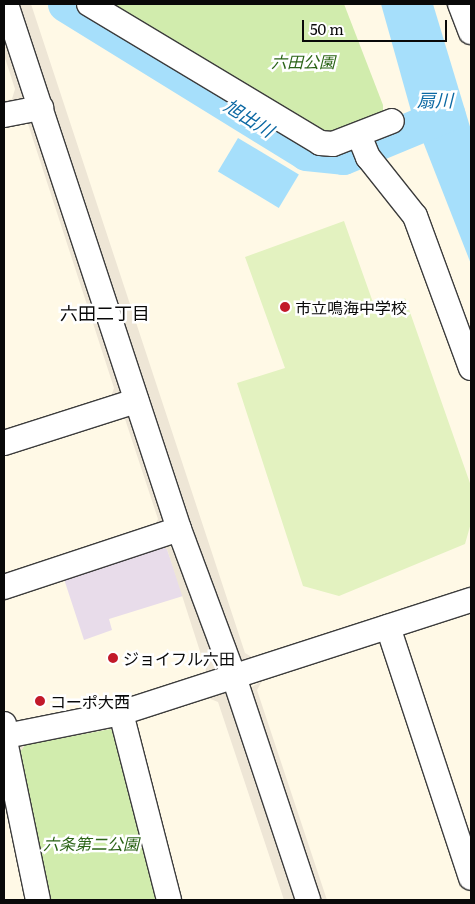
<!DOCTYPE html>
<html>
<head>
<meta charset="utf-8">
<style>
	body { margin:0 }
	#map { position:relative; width:475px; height:904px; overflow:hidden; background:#fff9e6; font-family:Literata,"Noto Sans JP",serif }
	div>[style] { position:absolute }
	.industrial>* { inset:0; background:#e8dcea }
	.green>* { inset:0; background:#d1ecad }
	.pitch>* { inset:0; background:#e3f2c0 }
	.plaza>* { inset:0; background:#eee6d6 }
	.water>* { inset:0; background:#a6dffb; transform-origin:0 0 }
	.river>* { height:35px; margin:-17.5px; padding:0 17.5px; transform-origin:17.5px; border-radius:17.5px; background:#a6dffb }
	.roads { filter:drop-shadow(1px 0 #3c3c3c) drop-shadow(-1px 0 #3c3c3c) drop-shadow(0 1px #3c3c3c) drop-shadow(0 -1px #3c3c3c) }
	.minor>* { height:24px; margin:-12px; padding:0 12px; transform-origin:12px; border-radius:12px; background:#fff }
	.dots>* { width:14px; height:14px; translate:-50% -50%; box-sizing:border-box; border:2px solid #fff; border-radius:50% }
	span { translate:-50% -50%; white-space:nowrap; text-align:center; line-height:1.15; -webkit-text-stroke:5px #fff; paint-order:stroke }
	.park-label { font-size:16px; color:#2b6417; font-style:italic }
	.poi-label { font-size:16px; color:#090909 }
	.left { translate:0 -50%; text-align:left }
	.water-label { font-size:18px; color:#0b68a3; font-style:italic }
	.neighbourhood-label { font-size:18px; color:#090909 }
	.frame { position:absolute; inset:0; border:5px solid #090909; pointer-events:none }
	.scale { position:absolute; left:302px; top:20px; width:145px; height:22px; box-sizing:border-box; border:2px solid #090909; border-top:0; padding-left:6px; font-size:15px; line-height:18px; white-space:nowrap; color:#090909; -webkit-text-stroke:4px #fff; paint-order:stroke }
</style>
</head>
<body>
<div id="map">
	<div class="industrial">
		<div style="clip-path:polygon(158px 545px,167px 549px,183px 596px,109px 619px,112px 630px,84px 640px,63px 576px)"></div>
	</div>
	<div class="green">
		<div style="clip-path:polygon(103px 4px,344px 4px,383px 105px,383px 112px,332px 138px)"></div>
		<div style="clip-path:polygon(110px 729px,118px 732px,159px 896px,156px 900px,49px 900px,19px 753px,25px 745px)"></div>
	</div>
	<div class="pitch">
		<div style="clip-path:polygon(344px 221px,375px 308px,405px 298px,471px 486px,471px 523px,465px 544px,339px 596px,303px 586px,237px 383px,285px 368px,245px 257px)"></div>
	</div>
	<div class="plaza">
		<div style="clip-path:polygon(17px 4px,31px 4px,245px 653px,257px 660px,244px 663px,234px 658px)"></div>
		<div style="clip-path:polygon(4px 32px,23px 94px,22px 101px,4px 107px,4px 101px,12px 99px,15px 89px,4px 55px)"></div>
		<div style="clip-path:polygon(18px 119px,33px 122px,121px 388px,121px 395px,110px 400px,114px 388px,90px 314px,28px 124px)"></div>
		<div style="clip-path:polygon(116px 415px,131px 418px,164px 517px,161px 525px,154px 528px,158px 519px,125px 419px)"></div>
		<div style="clip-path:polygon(168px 544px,174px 551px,219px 664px,218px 671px,203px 678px,206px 670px,167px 549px,158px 545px)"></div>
		<div style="clip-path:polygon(262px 681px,257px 690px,327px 900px,318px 900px,250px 688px)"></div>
		<div style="clip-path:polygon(222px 690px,230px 695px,298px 900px,284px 900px,218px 702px,208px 698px,137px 722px,134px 729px,133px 719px)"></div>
		<div style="clip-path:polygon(110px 723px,118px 732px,110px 729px,25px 745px,19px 753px,19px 744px)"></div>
	</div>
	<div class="water">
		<div style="clip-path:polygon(381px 4px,433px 4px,471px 130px,471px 264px,411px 111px)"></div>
		<div style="left:238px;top:138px;width:71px;height:39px;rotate:31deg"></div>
	</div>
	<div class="river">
		<div style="left:65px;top:4px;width:283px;rotate:31.7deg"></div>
		<div style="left:306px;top:153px;width:37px;rotate:6deg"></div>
		<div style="left:343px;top:157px;width:113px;rotate:-22.5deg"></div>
	</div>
	<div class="roads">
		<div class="minor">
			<div style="left:6px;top:4px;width:553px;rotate:71.76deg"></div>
			<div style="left:179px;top:529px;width:158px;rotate:69.6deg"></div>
			<div style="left:234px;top:677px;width:235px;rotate:71.6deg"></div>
			<div style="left:89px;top:4px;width:270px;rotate:31deg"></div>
			<div style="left:320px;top:143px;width:13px;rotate:4deg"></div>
			<div style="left:333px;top:144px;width:63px;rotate:-21.3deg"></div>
			<div style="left:460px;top:4px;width:30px;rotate:69deg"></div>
			<div style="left:4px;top:115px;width:38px;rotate:-11deg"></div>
			<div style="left:359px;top:135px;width:24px;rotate:68deg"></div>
			<div style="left:368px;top:157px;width:75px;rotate:51.5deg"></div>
			<div style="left:415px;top:216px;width:162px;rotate:69.8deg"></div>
			<div style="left:4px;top:443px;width:139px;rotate:-17.7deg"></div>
			<div style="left:4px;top:587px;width:184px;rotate:-18.3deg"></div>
			<div style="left:388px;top:627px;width:264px;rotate:71.7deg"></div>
			<div style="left:121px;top:713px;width:193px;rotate:75.6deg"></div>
			<div style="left:4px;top:724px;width:12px;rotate:81deg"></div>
			<div style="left:6px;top:736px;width:117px;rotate:-11.3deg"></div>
			<div style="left:121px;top:713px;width:368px;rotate:-17.9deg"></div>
			<div style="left:4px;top:736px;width:167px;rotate:78.3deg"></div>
		</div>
	</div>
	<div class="dots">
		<div style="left:285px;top:307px;background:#c21929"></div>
		<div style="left:113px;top:658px;background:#c21929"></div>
		<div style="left:40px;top:701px;background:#c21929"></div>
	</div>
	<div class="park-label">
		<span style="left:303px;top:61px">六田公園</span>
		<span style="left:91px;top:843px">六条第二公園</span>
	</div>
	<div class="poi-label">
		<span class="left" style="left:295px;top:307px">市立鳴海中学校</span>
		<span class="left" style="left:123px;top:658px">ジョイフル六田</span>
		<span class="left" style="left:50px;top:701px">コーポ大西</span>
	</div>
	<div class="water-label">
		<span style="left:435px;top:100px">扇川</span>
		<span style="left:249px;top:118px;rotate:32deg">旭出川</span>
	</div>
	<div class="neighbourhood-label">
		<span style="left:105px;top:313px">六田二丁目</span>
	</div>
	<div class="frame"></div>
	<div class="scale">50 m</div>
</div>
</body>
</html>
